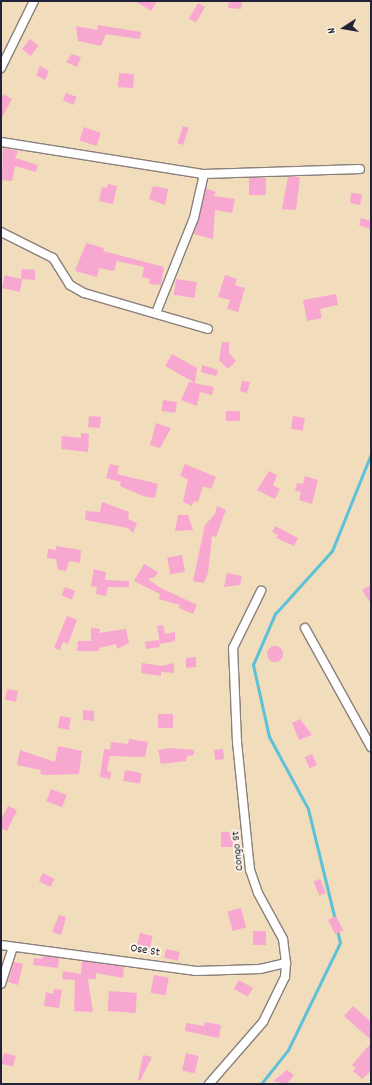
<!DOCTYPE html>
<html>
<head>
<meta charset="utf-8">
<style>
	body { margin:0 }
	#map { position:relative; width:372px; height:1085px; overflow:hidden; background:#f1dcbb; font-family:Dekko,sans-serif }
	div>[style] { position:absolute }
	.stream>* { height:2.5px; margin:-1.25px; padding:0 1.25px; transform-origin:1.25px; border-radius:1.25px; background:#5bc2d8 }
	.building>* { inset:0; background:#f8a7d1; transform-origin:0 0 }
	.round { border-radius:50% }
	.roads { filter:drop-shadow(1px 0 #8a7f7b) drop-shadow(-1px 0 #8a7f7b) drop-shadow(0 1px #8a7f7b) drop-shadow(0 -1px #8a7f7b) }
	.minor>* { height:8px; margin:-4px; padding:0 4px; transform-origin:4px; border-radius:4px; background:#fff }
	span { translate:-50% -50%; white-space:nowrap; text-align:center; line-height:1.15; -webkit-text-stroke:4px #fcf5e5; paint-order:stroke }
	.street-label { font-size:12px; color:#22223b }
	.frame { position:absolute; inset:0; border:2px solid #22223b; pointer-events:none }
	.north { position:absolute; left:324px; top:8px; width:40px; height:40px; -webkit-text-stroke:3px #fcf5e5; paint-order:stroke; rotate:258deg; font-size:11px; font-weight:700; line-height:16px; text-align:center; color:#22223b }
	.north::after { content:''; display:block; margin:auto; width:14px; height:18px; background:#22223b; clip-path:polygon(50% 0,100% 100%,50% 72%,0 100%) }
</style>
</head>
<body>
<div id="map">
	<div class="stream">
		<div style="left:335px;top:920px;width:114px;rotate:-103.7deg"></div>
		<div style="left:308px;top:809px;width:82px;rotate:-118.4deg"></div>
		<div style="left:269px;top:737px;width:74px;rotate:-102.5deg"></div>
		<div style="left:253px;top:665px;width:56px;rotate:-66.7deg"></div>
		<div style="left:275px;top:614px;width:85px;rotate:-47.9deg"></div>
		<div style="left:332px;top:551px;width:105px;rotate:-68.1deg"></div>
		<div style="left:261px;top:1084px;width:43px;rotate:-51.5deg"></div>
		<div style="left:288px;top:1050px;width:119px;rotate:-64.1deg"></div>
		<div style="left:340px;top:943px;width:13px;rotate:-103deg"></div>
	</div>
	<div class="building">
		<div style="clip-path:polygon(135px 1px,157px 1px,151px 11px)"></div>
		<div style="clip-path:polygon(229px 1px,242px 1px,241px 9px,228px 8px)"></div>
		<div style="left:198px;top:3px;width:8px;height:18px;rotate:30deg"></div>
		<div style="clip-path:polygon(98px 25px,141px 32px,140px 39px,106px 34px,101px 46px,78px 41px,76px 26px,97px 30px)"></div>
		<div style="left:30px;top:39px;width:11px;height:13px;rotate:38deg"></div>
		<div style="clip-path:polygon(72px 54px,81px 57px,77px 67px,66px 62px)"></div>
		<div style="clip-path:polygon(40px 66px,49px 71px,45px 80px,36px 75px)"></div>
		<div style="left:119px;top:73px;width:15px;height:14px;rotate:4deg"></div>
		<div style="clip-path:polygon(66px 93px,77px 97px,73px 105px,63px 100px)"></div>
		<div style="clip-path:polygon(4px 94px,12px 99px,1px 119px,1px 99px)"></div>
		<div style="left:183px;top:126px;width:6px;height:18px;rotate:18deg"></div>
		<div style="left:84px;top:127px;width:18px;height:14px;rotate:19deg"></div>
		<div style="clip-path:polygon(3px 148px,18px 151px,15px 158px,38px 165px,36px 172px,15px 166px,12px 181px,2px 180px)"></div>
		<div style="clip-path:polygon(288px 177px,300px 177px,296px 210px,282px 209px)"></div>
		<div style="left:249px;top:178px;width:17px;height:17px"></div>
		<div style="clip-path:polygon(108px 184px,117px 186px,113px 204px,99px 201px,102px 187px,107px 188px)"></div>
		<div style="clip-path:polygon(153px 186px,168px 189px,165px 205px,149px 199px)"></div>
		<div style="clip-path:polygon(206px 188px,216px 192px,214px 196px,235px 199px,232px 213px,215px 210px,213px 239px,194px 234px)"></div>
		<div style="clip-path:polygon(351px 193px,362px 194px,360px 205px,350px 203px)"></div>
		<div style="clip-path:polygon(361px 218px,371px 221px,370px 229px,359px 225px)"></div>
		<div style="clip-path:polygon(86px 243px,104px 248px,103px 251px,164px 267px,161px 285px,149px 284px,150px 279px,142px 277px,144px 267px,117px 261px,114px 271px,99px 268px,97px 277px,75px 271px)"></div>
		<div style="clip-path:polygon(22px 269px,35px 270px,35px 280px,22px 279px,20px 292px,2px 288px,5px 275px,21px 279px)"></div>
		<div style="clip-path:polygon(225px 275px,237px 279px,235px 285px,245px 288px,238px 312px,227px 309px,230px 300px,218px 297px)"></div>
		<div style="left:176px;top:279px;width:21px;height:16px;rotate:8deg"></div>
		<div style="clip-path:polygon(336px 294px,338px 305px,320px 309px,322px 318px,307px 321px,303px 300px)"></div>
		<div style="clip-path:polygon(222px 342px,229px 342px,229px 353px,236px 361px,228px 369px,219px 360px)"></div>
		<div style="clip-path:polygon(172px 354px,197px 368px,195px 383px,165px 366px)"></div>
		<div style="clip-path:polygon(202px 365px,218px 370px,216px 376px,201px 372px)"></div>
		<div style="clip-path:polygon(242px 381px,250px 382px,247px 393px,240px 391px)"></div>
		<div style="clip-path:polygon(189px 382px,214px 387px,212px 395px,200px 392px,197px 406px,181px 400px)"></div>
		<div style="left:163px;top:400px;width:14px;height:11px;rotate:8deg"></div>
		<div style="left:226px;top:411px;width:14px;height:10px"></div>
		<div style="left:89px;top:416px;width:12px;height:11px;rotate:5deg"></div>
		<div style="left:293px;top:416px;width:12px;height:13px;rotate:9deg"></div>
		<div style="clip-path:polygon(156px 423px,171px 428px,160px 448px,150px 445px)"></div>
		<div style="clip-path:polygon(81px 433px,89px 434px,88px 452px,61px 449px,62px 436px,81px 438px)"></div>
		<div style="clip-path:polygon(110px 464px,119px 466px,117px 474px,158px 484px,155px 498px,143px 496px,120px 486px,121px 482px,106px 478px)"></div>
		<div style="clip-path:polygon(185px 464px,216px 477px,211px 489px,203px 486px,198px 502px,194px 501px,192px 506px,183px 502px,188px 479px,180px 476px)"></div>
		<div style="clip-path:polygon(269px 471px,277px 475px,273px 485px,280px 489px,275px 499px,257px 490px)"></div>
		<div style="clip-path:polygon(305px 476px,318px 480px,312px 504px,299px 500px,301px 492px,295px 491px,297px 483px,303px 484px)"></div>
		<div style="clip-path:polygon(102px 502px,129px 512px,128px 519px,137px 523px,133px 533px,128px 528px,85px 520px,86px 511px,100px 512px)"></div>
		<div style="clip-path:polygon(217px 506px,226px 510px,216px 537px,212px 536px,208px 573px,204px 583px,193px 581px,205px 525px,215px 514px)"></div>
		<div style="clip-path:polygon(178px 515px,188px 515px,193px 530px,175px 531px)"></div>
		<div style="clip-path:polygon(275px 526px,298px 538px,294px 546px,276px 538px,278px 535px,272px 532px)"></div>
		<div style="clip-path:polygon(56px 546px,81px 550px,80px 563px,69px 561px,66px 571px,58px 570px,56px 559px,47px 558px,48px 549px,56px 550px)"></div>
		<div style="left:182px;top:555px;width:17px;height:15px;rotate:80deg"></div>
		<div style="clip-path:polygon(144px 564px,158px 572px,155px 577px,148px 579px,159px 587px,197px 605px,193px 614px,179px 608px,180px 605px,159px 599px,160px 594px,134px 581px)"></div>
		<div style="clip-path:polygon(94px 569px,106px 572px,105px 580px,129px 581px,129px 587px,108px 587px,106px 596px,96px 594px,97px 587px,91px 586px)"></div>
		<div style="clip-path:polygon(227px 573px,242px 576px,240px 585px,224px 587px)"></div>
		<div style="clip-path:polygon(371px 585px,371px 604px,362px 590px)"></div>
		<div style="left:65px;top:587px;width:11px;height:9px;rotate:22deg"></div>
		<div style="clip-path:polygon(67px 616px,77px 620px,68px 644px,63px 642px,60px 650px,54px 648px)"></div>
		<div style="clip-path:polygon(163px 625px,165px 634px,175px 632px,175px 641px,160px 644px,157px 626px)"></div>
		<div style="clip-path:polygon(91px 628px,100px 629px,99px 633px,126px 629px,129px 643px,117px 649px,116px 644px,99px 648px,99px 651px,77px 651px,78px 641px,91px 641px)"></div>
		<div style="left:159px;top:640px;width:7px;height:14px;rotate:82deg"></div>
		<div class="round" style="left:267px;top:646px;width:16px;height:16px"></div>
		<div style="clip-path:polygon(196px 657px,196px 667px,186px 668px,186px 658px)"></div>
		<div style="clip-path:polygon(142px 663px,162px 666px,174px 663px,174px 673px,161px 672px,161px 676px,141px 673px)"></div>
		<div style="left:7px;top:689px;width:11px;height:11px;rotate:10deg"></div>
		<div style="clip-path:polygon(83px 710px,94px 711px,94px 721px,83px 720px)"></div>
		<div style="left:158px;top:714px;width:15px;height:14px"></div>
		<div style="left:60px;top:716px;width:11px;height:12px;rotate:10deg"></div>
		<div style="clip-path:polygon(300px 719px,312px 735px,299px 740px,292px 723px)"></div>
		<div style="clip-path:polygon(129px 739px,148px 742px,145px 757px,110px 756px,107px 771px,111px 772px,110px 779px,100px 777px,104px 749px,110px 750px,111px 742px,128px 744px)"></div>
		<div style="clip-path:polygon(58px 746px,82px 751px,79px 774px,47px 775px,40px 774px,41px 770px,17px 765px,20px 750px,55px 762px)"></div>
		<div style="clip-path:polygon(169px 748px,194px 750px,194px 755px,187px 756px,186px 761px,161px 764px,158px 750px)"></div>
		<div style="left:223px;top:749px;width:10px;height:9px;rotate:84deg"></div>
		<div style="left:312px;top:754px;width:12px;height:8px;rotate:66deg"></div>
		<div style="left:125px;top:770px;width:17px;height:11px;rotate:10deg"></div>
		<div style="left:51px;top:789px;width:17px;height:13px;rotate:21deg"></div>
		<div style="clip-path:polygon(8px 806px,17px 810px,7px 831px,1px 828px,1px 820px)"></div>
		<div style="left:221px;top:832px;width:12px;height:15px"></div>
		<div style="left:43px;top:873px;width:13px;height:9px;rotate:27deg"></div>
		<div style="left:320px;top:879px;width:15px;height:7px;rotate:67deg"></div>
		<div style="left:241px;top:908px;width:20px;height:14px;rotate:75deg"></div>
		<div style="clip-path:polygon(59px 915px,66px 917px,61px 935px,52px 932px)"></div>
		<div style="left:336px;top:916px;width:16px;height:9px;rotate:63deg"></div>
		<div style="left:253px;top:931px;width:13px;height:14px"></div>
		<div style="left:140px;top:933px;width:13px;height:20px;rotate:13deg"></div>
		<div style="left:166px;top:949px;width:14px;height:9px;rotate:12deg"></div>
		<div style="clip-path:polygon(43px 956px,59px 958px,58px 968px,33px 965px,34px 958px,42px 959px)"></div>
		<div style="clip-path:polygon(82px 961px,124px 967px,123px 978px,96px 973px,96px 979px,88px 979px,93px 1012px,74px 1011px,75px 980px,62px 979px,63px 971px,81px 974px)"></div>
		<div style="clip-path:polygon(14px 962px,23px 964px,18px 985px,8px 982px)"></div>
		<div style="left:154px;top:975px;width:15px;height:18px;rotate:11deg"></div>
		<div style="left:239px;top:980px;width:16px;height:10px;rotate:30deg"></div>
		<div style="clip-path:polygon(54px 989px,62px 990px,59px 1008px,44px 1006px,46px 992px,53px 994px)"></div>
		<div style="left:109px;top:991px;width:28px;height:20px;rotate:4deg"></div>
		<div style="clip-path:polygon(353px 1006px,371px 1022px,371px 1040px,344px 1016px)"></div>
		<div style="clip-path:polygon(205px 1022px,221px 1025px,219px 1038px,185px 1031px,186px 1023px,204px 1026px)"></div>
		<div style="clip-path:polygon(371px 1043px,371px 1071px,362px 1079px,353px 1071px,356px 1068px,352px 1065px)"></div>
		<div style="left:4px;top:1053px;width:12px;height:11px;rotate:14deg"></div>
		<div style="left:186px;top:1053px;width:13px;height:18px;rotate:13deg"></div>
		<div style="clip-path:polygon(143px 1055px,152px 1057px,140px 1081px,138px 1080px)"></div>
		<div style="clip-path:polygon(287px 1070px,294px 1075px,287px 1084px,273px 1081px)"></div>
	</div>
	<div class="roads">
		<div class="minor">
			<div style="left:1px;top:68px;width:75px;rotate:-63.8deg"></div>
			<div style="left:1px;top:142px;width:206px;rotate:9deg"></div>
			<div style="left:204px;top:174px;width:156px;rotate:-1.8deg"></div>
			<div style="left:1px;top:232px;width:58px;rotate:26.6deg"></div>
			<div style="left:53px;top:258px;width:32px;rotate:58deg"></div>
			<div style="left:70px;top:285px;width:16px;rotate:30deg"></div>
			<div style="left:84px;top:293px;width:129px;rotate:16.2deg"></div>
			<div style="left:156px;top:313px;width:102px;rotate:-68.2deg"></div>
			<div style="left:194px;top:218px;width:45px;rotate:-77.2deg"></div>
			<div style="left:305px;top:628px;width:136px;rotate:61deg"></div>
			<div style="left:1px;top:945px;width:197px;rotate:7.6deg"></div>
			<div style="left:196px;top:971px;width:64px;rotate:-1.8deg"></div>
			<div style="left:260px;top:969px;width:27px;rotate:-13deg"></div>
			<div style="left:1px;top:984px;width:38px;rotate:-72deg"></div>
			<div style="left:209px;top:1084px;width:82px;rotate:-48.9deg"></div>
			<div style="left:263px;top:1022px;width:50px;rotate:-63.9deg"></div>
			<div style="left:285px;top:977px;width:14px;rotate:-86deg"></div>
			<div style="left:286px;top:963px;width:24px;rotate:-97deg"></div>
			<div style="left:283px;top:939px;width:52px;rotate:-118.5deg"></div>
			<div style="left:258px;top:893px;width:24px;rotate:-109deg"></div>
			<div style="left:250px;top:870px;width:129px;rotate:-95.8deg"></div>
			<div style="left:237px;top:742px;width:94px;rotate:-92.4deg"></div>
			<div style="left:233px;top:648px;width:64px;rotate:-63.8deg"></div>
		</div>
	</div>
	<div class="street-label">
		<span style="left:238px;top:851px;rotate:-96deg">Congo St</span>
		<span style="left:145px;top:951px;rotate:9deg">Ose St</span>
	</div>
	<div class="frame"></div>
	<div class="north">N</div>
</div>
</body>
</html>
